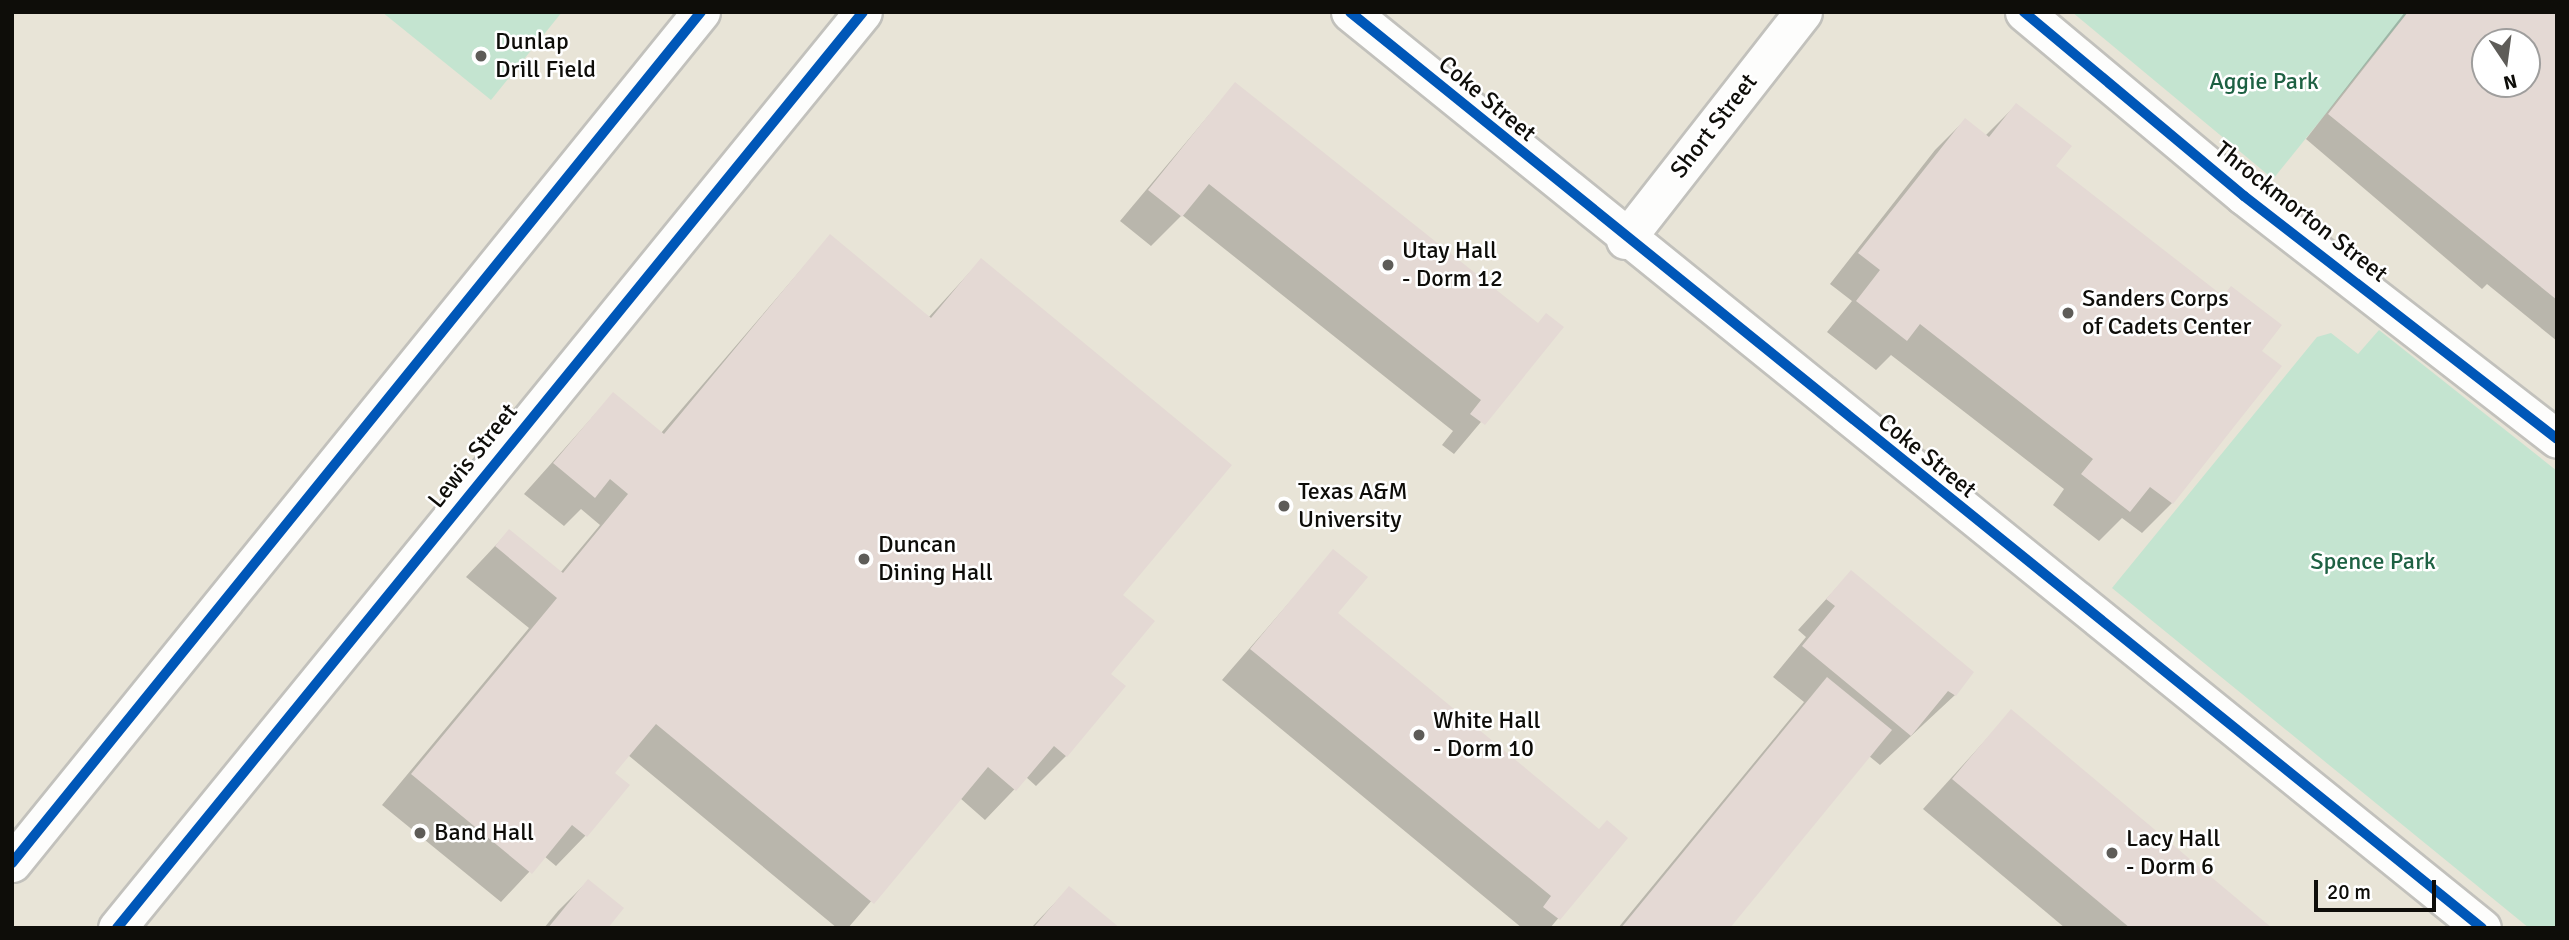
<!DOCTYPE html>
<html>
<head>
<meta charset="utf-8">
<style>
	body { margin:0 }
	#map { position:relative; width:2569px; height:940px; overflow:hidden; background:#f2f0ea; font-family:Signika,sans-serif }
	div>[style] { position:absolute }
	.built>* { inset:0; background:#e8e4d7 }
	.green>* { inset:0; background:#c4e4d0 }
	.shadow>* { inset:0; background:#0003 }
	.building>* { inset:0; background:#e4d9d4 }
	.roads { filter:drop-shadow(2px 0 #c2c1bc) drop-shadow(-2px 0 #c2c1bc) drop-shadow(0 2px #c2c1bc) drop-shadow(0 -2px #c2c1bc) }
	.street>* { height:37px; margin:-18.5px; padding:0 18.5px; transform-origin:18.5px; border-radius:18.5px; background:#fdfdfc }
	.cycleway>* { height:10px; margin:-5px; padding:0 5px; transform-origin:5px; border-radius:5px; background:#0057b8 }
	.dots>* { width:19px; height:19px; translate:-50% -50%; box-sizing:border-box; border:4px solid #fff; border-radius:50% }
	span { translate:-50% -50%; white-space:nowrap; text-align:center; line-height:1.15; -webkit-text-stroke:5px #fff; paint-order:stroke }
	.poi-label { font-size:24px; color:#0e0d09 }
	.left { translate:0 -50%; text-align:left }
	.park-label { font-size:24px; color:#1e6143 }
	.street-label { font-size:24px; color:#0e0d09 }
	.frame { position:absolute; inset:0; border:14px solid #0e0d09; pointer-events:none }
	.north { position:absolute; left:2471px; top:28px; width:70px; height:70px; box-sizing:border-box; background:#fff; border:2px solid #9f9e9d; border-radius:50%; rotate:167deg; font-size:19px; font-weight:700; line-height:28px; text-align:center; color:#0e0d09 }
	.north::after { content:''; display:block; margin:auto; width:24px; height:32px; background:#5e5c58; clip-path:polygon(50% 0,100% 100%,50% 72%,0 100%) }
	.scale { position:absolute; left:2314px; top:880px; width:122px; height:32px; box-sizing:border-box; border:4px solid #0e0d09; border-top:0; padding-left:9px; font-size:21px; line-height:24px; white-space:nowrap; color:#0e0d09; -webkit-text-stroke:5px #fff; paint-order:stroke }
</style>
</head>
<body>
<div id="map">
	<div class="built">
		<div style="clip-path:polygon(evenodd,12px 12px,2557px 12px,2557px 928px,12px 928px,12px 12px,2485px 42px,2527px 42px,2527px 84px,2485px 84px,2485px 42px)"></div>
	</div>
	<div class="green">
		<div style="clip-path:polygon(382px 12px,562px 12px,491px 100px)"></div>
		<div style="clip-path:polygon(2072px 12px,2408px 12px,2273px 179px)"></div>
		<div style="clip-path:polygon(2379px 330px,2557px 471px,2557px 928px,2529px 928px,2112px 588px,2317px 337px,2331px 333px,2358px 354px)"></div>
	</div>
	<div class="shadow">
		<div style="clip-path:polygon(evenodd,2405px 12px,2557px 12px,2557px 341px,2487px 284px,2482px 289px,2306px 139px,2405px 12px,2485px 42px,2527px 42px,2527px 84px,2485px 84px,2485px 42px)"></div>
		<div style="clip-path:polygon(1235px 84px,1537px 325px,1561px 327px,1454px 454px,1442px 445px,1453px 431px,1182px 215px,1151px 246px,1120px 221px)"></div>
		<div style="clip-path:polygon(2016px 105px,2053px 166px,2259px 352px,2172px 503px,2142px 533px,2122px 518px,2099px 541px,2053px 505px,2064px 489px,1891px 355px,1876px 370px,1827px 332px,1852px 301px,1830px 284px,1935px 150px,1965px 120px,1985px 136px)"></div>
		<div style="clip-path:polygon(830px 236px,928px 318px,981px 260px,1121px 596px,1109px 674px,1066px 756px,1036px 786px,1026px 777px,985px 820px,960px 798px,848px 928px,837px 928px,628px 755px,613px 773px,628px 785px,585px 836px,556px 866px,544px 856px,501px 902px,382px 805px,529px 628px,466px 577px,509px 531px,560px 573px,600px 525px,581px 509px,564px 526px,524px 494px,613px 394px,661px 433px)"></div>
		<div style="clip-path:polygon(1334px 551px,1336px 614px,1598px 831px,1626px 838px,1550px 928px,1522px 928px,1222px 680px)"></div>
		<div style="clip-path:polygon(1851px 572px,1955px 695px,1880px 765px,1869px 756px,1728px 928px,1618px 928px,1804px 702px,1773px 677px,1806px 637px,1798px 630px)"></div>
		<div style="clip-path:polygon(2011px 712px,2269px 928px,2065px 928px,1923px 809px)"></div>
		<div style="clip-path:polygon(588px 881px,606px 928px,544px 928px,558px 911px)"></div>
		<div style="clip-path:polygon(1069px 888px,1117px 928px,1031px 928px)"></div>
	</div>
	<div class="building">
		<div style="clip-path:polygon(evenodd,2408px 12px,2557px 12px,2557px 300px,2328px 114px,2408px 12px,2485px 42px,2527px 42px,2527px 84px,2485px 84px,2485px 42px)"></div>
		<div style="clip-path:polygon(1235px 82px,1538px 323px,1546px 313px,1564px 327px,1485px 425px,1470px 414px,1481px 400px,1209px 184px,1182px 217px,1148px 190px)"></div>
		<div style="clip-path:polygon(2016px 103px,2072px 146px,2056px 166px,2223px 296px,2231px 286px,2282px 325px,2262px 351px,2282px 366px,2173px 504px,2150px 487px,2130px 512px,2081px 474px,2093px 459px,1920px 324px,1907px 341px,1856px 301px,1880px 270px,1858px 253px,1965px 118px,1989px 137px)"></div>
		<div style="clip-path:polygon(830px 234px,931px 318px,981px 258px,1232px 465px,1123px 595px,1155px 621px,1111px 674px,1126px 686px,1067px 757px,1054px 746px,1016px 791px,988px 767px,874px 904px,656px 724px,615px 773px,630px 785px,587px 837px,572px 825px,532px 874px,411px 774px,557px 598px,495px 546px,509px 529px,563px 573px,628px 494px,610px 479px,595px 498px,553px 463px,613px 392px,664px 434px)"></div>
		<div style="clip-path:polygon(1333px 549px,1368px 577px,1338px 613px,1599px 829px,1607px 820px,1628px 838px,1560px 920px,1543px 907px,1551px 896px,1250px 649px)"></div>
		<div style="clip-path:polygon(1851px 570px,1974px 672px,1956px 696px,1948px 691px,1911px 736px,1802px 646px,1835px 606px,1826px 599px)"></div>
		<div style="clip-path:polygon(1827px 677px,1892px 730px,1730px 928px,1621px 928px)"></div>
		<div style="clip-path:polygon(2011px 709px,2272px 928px,2130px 928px,1952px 779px)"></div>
		<div style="clip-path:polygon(588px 879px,624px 908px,608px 928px,548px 928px)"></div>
		<div style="clip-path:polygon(1069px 886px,1120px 928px,1033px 928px)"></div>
	</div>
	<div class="roads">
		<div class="street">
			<div style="left:1350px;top:12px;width:1456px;rotate:38.98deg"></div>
			<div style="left:2024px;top:12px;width:287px;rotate:39.9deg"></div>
			<div style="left:2244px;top:196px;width:396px;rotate:37.8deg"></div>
			<div style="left:1625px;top:240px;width:289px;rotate:-52deg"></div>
			<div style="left:12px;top:863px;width:1095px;rotate:-51.01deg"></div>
			<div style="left:117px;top:928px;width:1181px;rotate:-50.84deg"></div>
		</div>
	</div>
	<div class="cycleway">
		<div style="left:1350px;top:12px;width:1456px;rotate:38.98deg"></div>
		<div style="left:2024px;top:12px;width:287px;rotate:39.9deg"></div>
		<div style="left:2244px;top:196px;width:396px;rotate:37.8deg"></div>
		<div style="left:12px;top:863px;width:1095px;rotate:-51.01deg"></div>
		<div style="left:117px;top:928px;width:1181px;rotate:-50.84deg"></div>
	</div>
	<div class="dots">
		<div style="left:481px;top:56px;background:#5e5c58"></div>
		<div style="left:1388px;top:265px;background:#5e5c58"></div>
		<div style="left:2068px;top:313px;background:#5e5c58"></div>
		<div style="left:1284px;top:506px;background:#5e5c58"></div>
		<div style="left:864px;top:559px;background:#5e5c58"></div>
		<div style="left:1419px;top:735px;background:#5e5c58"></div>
		<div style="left:420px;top:833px;background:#5e5c58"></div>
		<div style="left:2112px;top:853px;background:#5e5c58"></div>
	</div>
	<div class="poi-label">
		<span class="left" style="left:495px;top:56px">Dunlap<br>Drill Field</span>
		<span class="left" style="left:1402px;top:265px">Utay Hall<br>- Dorm 12</span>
		<span class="left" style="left:2082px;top:313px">Sanders Corps<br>of Cadets Center</span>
		<span class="left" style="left:1298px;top:506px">Texas A&amp;M<br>University</span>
		<span class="left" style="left:878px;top:559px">Duncan<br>Dining Hall</span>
		<span class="left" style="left:1433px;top:735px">White Hall<br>- Dorm 10</span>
		<span class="left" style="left:434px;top:833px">Band Hall</span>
		<span class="left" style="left:2126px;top:853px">Lacy Hall<br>- Dorm 6</span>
	</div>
	<div class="park-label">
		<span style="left:2264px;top:82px">Aggie Park</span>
		<span style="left:2373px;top:562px">Spence Park</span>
	</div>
	<div class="street-label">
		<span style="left:1487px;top:99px;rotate:40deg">Coke Street</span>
		<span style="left:1714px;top:126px;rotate:-52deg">Short Street</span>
		<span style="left:2301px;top:212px;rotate:38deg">Throckmorton Street</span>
		<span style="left:473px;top:456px;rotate:-51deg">Lewis Street</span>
		<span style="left:1927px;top:456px;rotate:39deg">Coke Street</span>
	</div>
	<div class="frame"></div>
	<div class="north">N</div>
	<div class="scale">20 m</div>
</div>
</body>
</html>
